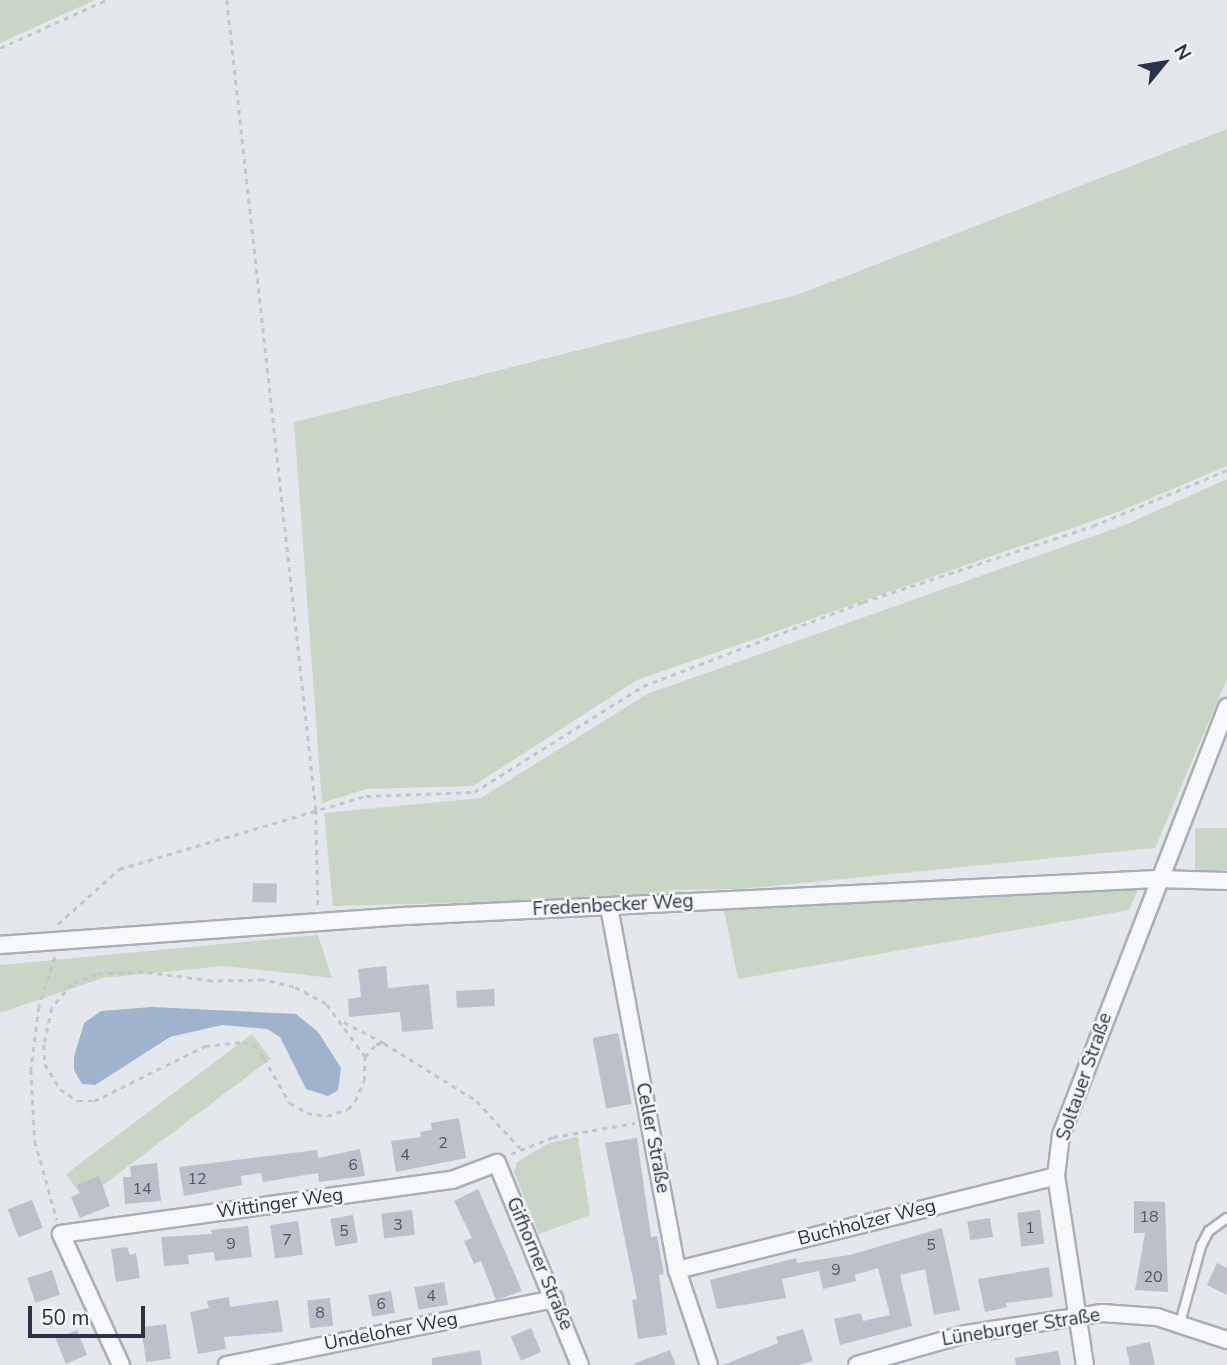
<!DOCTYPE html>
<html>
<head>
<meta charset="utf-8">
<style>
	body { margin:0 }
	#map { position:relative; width:1227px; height:1365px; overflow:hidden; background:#e4e7ec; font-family:"Nunito Sans",sans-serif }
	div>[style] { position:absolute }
	.green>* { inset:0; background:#c9d6c5; transform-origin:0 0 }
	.water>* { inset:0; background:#9fb4cc }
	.building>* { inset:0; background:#bbc0ca; transform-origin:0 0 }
	.path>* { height:2.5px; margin-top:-1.25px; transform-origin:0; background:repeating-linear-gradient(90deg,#c2c5cb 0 5px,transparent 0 10px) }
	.roads { filter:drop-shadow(2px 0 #a9aeb7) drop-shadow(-2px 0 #a9aeb7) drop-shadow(0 2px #a9aeb7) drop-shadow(0 -2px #a9aeb7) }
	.service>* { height:8px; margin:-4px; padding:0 4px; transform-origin:4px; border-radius:4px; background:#f7f8fa }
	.minor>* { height:16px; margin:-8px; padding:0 8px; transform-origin:8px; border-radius:8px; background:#f7f8fa }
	span { translate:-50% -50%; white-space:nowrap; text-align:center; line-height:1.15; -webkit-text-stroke:5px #f4f6f9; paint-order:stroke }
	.number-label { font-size:16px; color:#4f5766 }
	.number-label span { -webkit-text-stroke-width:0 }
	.street-label { font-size:19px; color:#2b3445 }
	.north { position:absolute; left:1129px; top:28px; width:70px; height:70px; -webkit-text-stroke:5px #f4f6f9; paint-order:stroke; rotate:60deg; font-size:19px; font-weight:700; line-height:28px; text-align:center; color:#2b3445 }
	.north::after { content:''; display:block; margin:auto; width:24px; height:32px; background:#2b3445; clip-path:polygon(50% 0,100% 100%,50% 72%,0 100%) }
	.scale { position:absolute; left:28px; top:1306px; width:117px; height:32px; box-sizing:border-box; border:4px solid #2b3445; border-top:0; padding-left:9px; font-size:21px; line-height:24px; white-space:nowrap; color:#2b3445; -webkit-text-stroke:5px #f4f6f9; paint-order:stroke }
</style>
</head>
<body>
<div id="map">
	<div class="green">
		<div style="clip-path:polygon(0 0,95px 0,0 43px)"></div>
		<div style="clip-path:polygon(1227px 129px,1227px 466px,1118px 512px,637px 680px,473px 786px,366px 789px,322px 803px,294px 422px,797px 295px)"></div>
		<div style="clip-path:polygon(1227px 479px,1227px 679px,1155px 848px,741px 889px,662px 890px,737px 896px,333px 906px,324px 813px,481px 798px,647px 694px,1125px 525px)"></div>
		<div style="left:1195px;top:828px;width:32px;height:42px"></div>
		<div style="clip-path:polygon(1138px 890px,1129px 910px,738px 979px,724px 910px)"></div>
		<div style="clip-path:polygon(318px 935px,332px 978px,224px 966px,103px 978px,0 1013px,0 965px)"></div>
		<div style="left:252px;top:1034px;width:31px;height:233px;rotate:53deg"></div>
		<div style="clip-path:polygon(578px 1137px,590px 1215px,539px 1234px,514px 1172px,517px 1162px,549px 1143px)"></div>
	</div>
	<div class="water">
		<div style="clip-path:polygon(152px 1007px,296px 1014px,318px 1032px,341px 1068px,338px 1090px,328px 1096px,306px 1089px,280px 1037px,267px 1029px,222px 1025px,170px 1037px,95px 1085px,82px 1084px,74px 1070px,74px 1057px,84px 1023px,101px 1011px)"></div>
	</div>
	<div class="building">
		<div style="left:253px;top:883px;width:24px;height:19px;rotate:2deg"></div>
		<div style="clip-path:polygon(386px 966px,388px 988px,429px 984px,433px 1029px,402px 1032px,400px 1012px,349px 1017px,348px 999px,361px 997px,358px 969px)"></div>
		<div style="left:494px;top:989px;width:17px;height:38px;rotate:87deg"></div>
		<div style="left:618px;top:1033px;width:72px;height:26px;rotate:79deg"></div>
		<div style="clip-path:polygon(459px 1118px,466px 1158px,396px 1172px,391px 1141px,421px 1137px,420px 1132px,432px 1130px,431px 1123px)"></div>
		<div style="clip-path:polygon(637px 1138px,651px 1237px,657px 1236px,664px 1274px,659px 1275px,667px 1335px,638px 1339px,632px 1300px,637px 1299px,605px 1143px)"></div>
		<div style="clip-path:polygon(360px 1149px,365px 1176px,319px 1182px,318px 1173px,263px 1182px,261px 1173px,241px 1176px,242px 1185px,184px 1196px,179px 1167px,317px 1150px,318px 1158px)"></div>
		<div style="clip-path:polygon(157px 1163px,161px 1201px,125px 1204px,123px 1177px,131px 1177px,130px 1166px)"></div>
		<div style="clip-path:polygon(99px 1176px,110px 1206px,80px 1218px,71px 1197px,80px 1193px,77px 1185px)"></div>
		<div style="clip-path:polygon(478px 1189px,522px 1291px,496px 1300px,481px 1261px,474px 1264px,464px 1241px,472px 1238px,454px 1201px)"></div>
		<div style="left:32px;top:1200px;width:30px;height:26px;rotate:69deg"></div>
		<div style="clip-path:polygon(1134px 1201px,1165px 1202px,1168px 1292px,1135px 1290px,1145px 1233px,1134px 1233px)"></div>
		<div style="left:412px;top:1210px;width:25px;height:31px;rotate:83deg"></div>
		<div style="left:1040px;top:1210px;width:34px;height:23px;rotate:83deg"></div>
		<div style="left:353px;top:1215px;width:28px;height:23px;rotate:80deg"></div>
		<div style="left:990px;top:1218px;width:19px;height:23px;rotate:81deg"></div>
		<div style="left:298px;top:1221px;width:34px;height:28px;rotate:82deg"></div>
		<div style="clip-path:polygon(248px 1226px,252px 1257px,215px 1261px,214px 1252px,188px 1255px,189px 1264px,164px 1266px,161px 1237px,212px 1234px,211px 1230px)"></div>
		<div style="clip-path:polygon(942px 1228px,960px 1310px,934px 1315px,925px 1269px,900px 1275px,912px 1326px,840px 1345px,834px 1319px,861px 1313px,863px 1321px,890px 1315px,878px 1268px,855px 1275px,856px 1281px,823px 1289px,819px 1271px,782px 1279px,786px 1298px,717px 1309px,710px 1280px,796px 1258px,797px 1263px,850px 1255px)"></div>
		<div style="clip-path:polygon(127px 1247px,130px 1255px,136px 1253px,140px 1278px,116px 1282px,111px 1249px)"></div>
		<div style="clip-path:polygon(1217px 1263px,1227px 1268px,1227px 1295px,1207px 1285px)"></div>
		<div style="clip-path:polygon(1049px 1267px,1053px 1297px,1006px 1303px,1007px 1307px,985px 1312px,978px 1279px)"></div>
		<div style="left:52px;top:1270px;width:26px;height:26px;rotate:72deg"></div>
		<div style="left:444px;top:1282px;width:23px;height:30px;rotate:80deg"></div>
		<div style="left:391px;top:1291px;width:22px;height:23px;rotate:80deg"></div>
		<div style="clip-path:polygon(229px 1297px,230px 1307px,278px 1300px,283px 1332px,224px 1337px,226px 1349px,198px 1354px,190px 1312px,209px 1308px,207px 1301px)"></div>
		<div style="left:330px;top:1298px;width:28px;height:23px;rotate:84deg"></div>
		<div style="left:166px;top:1324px;width:35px;height:25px;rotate:82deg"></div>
		<div style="left:531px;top:1328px;width:26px;height:22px;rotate:67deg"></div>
		<div style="clip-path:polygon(803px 1329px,813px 1361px,798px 1365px,723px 1365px,778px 1343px,776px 1337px)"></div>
		<div style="left:77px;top:1330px;width:27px;height:23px;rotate:68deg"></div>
		<div style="clip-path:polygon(1150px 1342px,1155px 1365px,1130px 1365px,1126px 1347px)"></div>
		<div style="clip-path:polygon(480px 1350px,482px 1365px,432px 1365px,432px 1358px)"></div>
		<div style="clip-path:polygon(670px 1350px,676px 1365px,634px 1365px,633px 1364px)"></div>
		<div style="clip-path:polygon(1058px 1351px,1061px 1365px,1016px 1365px,1015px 1358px)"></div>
	</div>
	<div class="path">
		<div style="left:227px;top:0;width:815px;rotate:83.73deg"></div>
		<div style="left:316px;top:810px;width:98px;rotate:88.8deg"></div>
		<div style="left:0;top:48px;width:116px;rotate:-24.4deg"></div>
		<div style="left:58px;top:924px;width:82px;rotate:-42deg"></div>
		<div style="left:119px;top:869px;width:258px;rotate:-16.5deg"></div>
		<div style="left:366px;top:796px;width:108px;rotate:-2.1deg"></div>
		<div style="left:474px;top:792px;width:199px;rotate:-32.1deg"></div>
		<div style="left:643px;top:686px;width:235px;rotate:-20.9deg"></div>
		<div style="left:863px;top:602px;width:242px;rotate:-18.3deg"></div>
		<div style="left:1093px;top:526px;width:145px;rotate:-22.7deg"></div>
		<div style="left:55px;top:957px;width:52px;rotate:107.7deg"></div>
		<div style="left:39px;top:1007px;width:64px;rotate:97.2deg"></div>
		<div style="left:31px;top:1070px;width:71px;rotate:86.8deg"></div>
		<div style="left:35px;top:1141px;width:82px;rotate:74.4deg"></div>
		<div style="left:344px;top:1022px;width:45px;rotate:27.7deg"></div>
		<div style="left:365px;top:1057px;width:66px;rotate:-126.3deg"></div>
		<div style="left:326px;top:1004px;width:36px;rotate:-152deg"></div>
		<div style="left:294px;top:987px;width:32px;rotate:-167deg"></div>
		<div style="left:263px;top:980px;width:51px;rotate:178.9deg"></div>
		<div style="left:212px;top:981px;width:70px;rotate:-172.6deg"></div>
		<div style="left:143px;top:972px;width:46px;rotate:177.5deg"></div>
		<div style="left:97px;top:974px;width:27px;rotate:158deg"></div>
		<div style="left:72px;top:984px;width:31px;rotate:130deg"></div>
		<div style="left:52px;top:1008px;width:38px;rotate:102deg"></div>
		<div style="left:44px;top:1045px;width:19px;rotate:87deg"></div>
		<div style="left:45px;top:1064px;width:29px;rotate:59deg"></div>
		<div style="left:60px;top:1089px;width:22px;rotate:34deg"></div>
		<div style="left:78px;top:1101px;width:16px"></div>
		<div style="left:94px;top:1101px;width:124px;rotate:-26.4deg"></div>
		<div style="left:205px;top:1046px;width:38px;rotate:-6deg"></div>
		<div style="left:243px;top:1042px;width:11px;rotate:15deg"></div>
		<div style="left:254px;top:1045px;width:16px;rotate:52deg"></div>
		<div style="left:264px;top:1058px;width:52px;rotate:60deg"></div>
		<div style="left:290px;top:1103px;width:20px;rotate:30deg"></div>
		<div style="left:307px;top:1113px;width:20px;rotate:9deg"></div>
		<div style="left:327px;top:1116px;width:22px;rotate:-18deg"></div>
		<div style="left:348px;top:1109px;width:11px;rotate:-49deg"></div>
		<div style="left:355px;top:1101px;width:22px;rotate:-66deg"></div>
		<div style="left:364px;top:1081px;width:24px;rotate:-88deg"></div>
		<div style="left:365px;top:1057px;width:17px;rotate:-50deg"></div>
		<div style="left:376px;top:1044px;width:8px;rotate:-7deg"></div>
		<div style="left:384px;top:1043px;width:110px;rotate:31.9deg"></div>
		<div style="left:477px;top:1101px;width:64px;rotate:47.5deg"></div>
		<div style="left:511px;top:1154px;width:45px;rotate:-22deg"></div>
		<div style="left:553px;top:1137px;width:83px;rotate:-9.7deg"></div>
	</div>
	<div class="roads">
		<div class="service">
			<div style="left:1180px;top:1323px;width:80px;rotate:-74.7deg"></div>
			<div style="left:1201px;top:1246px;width:17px;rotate:-62deg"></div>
			<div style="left:1209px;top:1231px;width:22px;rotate:-36deg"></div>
		</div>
		<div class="minor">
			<div style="left:609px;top:907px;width:369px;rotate:79.4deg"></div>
			<div style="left:677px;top:1270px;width:100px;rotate:71.4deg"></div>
			<div style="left:0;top:945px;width:407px;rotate:-4.1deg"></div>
			<div style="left:406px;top:916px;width:752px;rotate:-2.82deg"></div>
			<div style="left:1157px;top:879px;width:70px;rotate:1.6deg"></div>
			<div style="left:677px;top:1270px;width:390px;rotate:-13.9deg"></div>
			<div style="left:121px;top:1365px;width:144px;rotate:-114.6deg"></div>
			<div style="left:61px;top:1234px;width:395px;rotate:-7.9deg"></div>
			<div style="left:452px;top:1180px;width:48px;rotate:-20.7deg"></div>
			<div style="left:497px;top:1163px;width:218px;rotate:67.7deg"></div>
			<div style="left:227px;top:1365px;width:334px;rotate:-11.4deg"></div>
			<div style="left:857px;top:1365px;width:113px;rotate:-15.9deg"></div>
			<div style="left:966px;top:1334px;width:138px;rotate:-8.8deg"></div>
			<div style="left:1102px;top:1313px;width:55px;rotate:4.2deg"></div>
			<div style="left:1157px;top:1317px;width:74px;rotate:18.2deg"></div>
			<div style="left:1085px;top:1365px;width:191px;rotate:-98.7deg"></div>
			<div style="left:1056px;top:1176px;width:41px;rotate:-83deg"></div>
			<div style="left:1061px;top:1135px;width:459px;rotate:-68.8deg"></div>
		</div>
	</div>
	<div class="number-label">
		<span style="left:443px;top:1143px">2</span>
		<span style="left:405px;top:1155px">4</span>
		<span style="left:353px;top:1165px">6</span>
		<span style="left:197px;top:1179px">12</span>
		<span style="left:142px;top:1189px">14</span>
		<span style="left:1149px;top:1217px">18</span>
		<span style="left:398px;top:1225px">3</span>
		<span style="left:1030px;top:1228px">1</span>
		<span style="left:344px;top:1231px">5</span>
		<span style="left:287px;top:1240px">7</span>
		<span style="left:231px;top:1244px">9</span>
		<span style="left:931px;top:1245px">5</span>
		<span style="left:836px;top:1270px">9</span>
		<span style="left:1153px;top:1277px">20</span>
		<span style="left:431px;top:1296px">4</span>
		<span style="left:381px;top:1304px">6</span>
		<span style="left:320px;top:1313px">8</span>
	</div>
	<div class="street-label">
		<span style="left:613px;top:906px;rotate:-3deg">Fredenbecker Weg</span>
		<span style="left:1085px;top:1077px;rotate:-71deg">Soltauer Straße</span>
		<span style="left:652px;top:1138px;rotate:79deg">Celler Straße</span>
		<span style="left:280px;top:1204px;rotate:-8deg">Wittinger Weg</span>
		<span style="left:867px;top:1223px;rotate:-14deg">Buchholzer Weg</span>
		<span style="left:539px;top:1264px;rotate:67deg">Gifhorner Straße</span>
		<span style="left:1021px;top:1328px;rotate:-9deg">Lüneburger Straße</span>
		<span style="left:391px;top:1332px;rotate:-11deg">Undeloher Weg</span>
	</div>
	<div class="north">N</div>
	<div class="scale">50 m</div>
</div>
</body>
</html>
